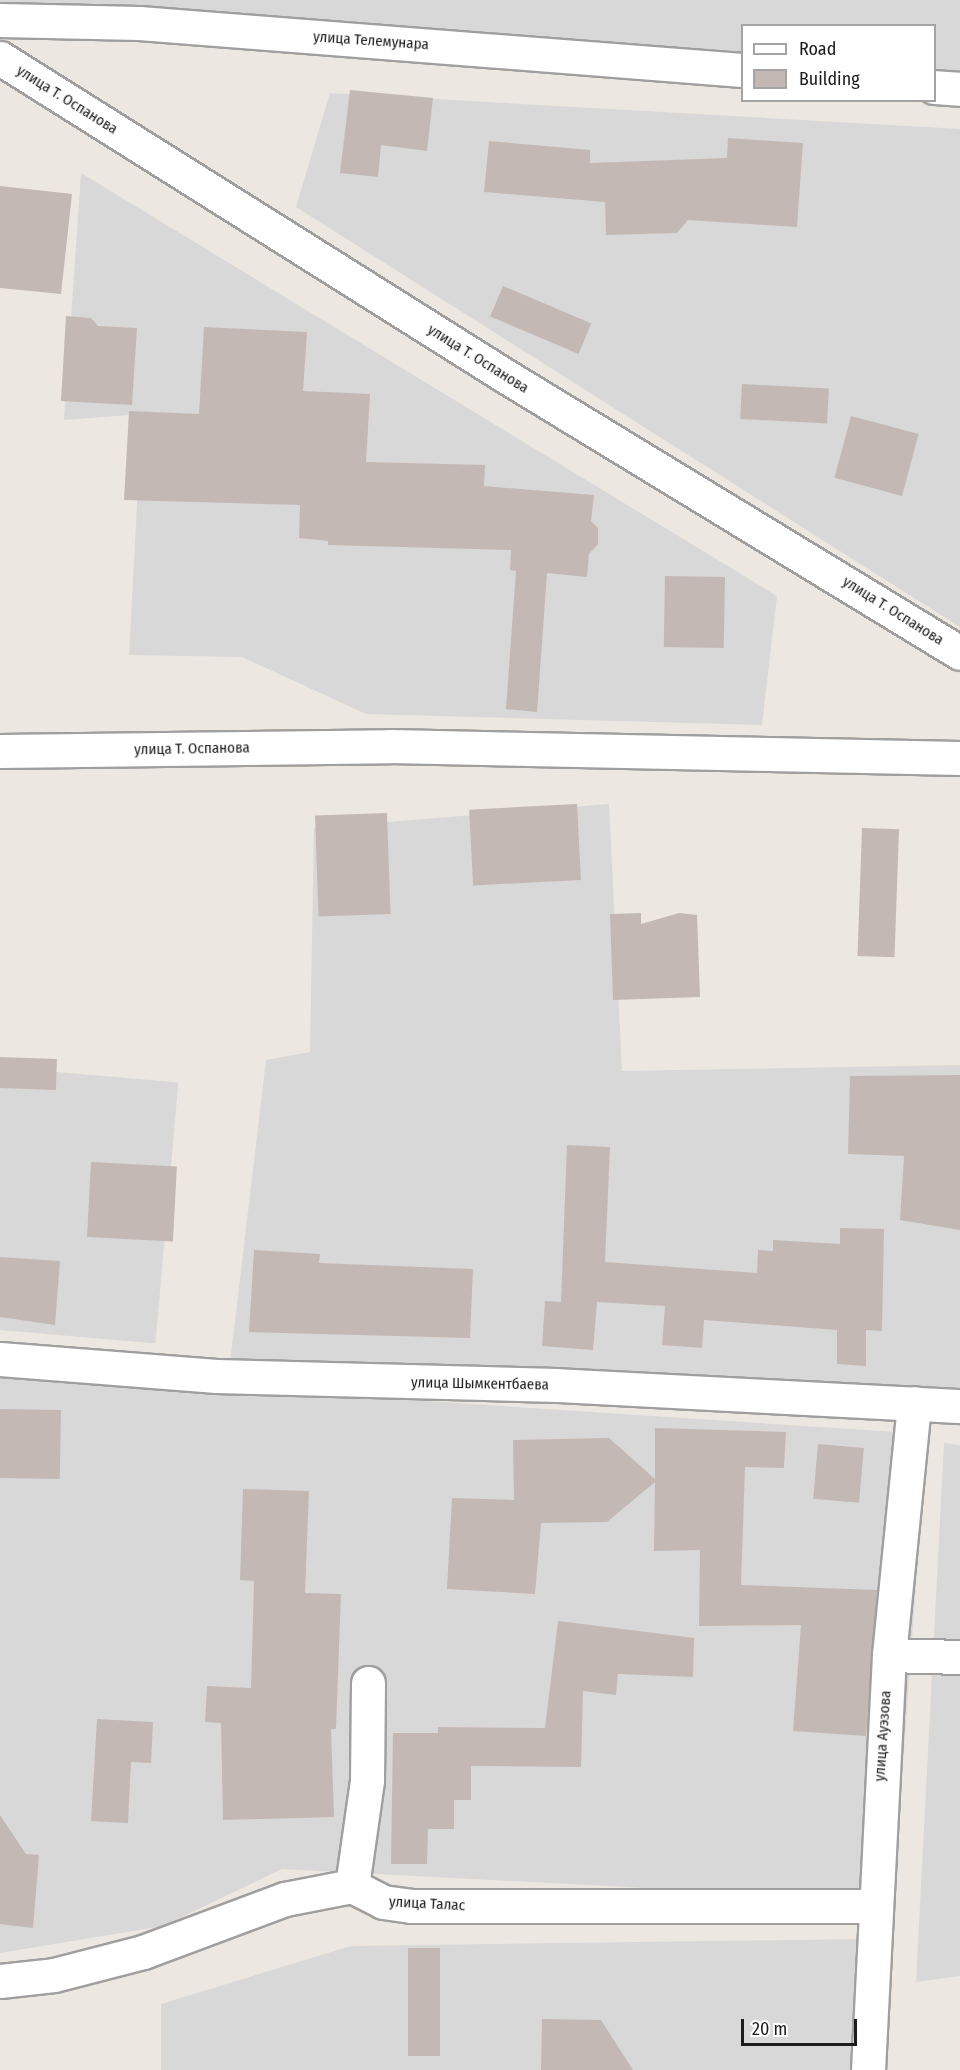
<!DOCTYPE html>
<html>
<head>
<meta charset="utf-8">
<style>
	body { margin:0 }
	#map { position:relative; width:960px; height:2070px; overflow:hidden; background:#ede7e1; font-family:"Fira Sans Condensed",sans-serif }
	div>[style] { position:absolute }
	.residential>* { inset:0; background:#d9d8d8; transform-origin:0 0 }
	.building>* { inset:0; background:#c4b8b4; transform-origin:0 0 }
	.roads { filter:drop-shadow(2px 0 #9f9f9f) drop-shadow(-2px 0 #9f9f9f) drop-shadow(0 2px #9f9f9f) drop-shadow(0 -2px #9f9f9f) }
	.minor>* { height:33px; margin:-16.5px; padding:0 16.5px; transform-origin:16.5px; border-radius:16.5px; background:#fff }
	span { translate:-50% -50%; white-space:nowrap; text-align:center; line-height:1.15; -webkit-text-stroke:4.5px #fff; paint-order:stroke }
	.street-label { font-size:15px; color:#1b1b1b }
	.legend { position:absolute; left:741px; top:24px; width:195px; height:78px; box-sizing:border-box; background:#fff; border:2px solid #a4a4a4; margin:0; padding:8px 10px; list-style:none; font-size:18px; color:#1b1b1b }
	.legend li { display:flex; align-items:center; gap:12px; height:30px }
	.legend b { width:30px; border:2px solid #a4a4a4 }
	.scale { position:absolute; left:741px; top:2019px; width:116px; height:27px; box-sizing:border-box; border:3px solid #1b1b1b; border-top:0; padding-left:8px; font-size:18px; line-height:21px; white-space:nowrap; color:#1b1b1b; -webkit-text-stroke:4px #fff; paint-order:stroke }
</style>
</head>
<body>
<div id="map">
	<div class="residential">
		<div style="clip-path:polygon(0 0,960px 0,960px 87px,935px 85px,934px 26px,742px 26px,742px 71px,0 21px)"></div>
		<div style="clip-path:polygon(330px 93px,960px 129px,960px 627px,296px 207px)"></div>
		<div style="clip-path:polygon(81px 173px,777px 596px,762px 725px,366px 714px,242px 657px,129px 655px,142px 414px,64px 420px)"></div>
		<div style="clip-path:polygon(609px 804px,622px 1071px,960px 1065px,960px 1412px,230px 1363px,266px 1060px,310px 1052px,314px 828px)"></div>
		<div style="left:0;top:1067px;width:179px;height:262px;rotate:5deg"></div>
		<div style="clip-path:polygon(0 1373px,927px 1434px,893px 1901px,282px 1869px,163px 1926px,0 1953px)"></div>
		<div style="clip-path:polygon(944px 1443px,960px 1445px,960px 1976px,916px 1982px)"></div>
		<div style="clip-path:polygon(864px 1939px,860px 2070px,161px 2070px,161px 2004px,351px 1946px)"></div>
	</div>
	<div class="building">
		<div style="clip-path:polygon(350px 90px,433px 98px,427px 151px,381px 145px,378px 177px,340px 173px)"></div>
		<div style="clip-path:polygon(728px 138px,803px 143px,797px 227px,688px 220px,677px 233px,606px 235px,605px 202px,484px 192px,489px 141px,590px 150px,590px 163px,727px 158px)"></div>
		<div style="clip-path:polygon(0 186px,72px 194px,61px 294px,0 288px)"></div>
		<div style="left:503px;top:286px;width:96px;height:33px;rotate:23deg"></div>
		<div style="clip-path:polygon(66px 316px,91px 318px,98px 326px,137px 328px,132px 405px,61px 401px)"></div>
		<div style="clip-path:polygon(204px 327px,307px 332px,303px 391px,370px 394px,366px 462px,485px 465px,484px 486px,594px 495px,591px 521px,598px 528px,598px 544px,589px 554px,587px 577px,547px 573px,537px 712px,506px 709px,516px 571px,510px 570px,511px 550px,328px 545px,328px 541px,299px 538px,300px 505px,124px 500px,129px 411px,199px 414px)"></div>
		<div style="left:742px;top:384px;width:87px;height:35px;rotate:3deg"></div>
		<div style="left:851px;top:416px;width:70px;height:64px;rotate:15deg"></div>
		<div style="left:665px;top:576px;width:60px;height:71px;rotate:1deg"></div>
		<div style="left:577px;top:804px;width:76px;height:108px;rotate:87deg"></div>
		<div style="left:387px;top:813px;width:101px;height:72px;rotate:88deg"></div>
		<div style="left:862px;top:828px;width:37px;height:128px;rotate:2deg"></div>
		<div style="clip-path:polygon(641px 913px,641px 924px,679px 913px,697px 915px,700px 997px,613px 1000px,610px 914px)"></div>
		<div style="left:0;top:1057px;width:57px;height:31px;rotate:2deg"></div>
		<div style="clip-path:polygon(960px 1075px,960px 1230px,900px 1220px,904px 1156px,848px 1154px,850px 1076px)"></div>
		<div style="clip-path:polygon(567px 1145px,610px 1147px,605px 1262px,757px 1273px,758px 1250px,773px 1251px,773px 1240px,840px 1244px,840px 1228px,884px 1229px,882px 1331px,866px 1330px,866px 1366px,837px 1364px,837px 1330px,704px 1320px,702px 1348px,662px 1345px,665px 1306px,597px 1302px,593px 1350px,542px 1346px,545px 1301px,561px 1302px)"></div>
		<div style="left:91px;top:1162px;width:86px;height:75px;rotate:3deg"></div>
		<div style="clip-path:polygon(254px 1250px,320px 1254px,319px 1263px,473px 1269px,470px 1338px,249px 1332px)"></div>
		<div style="clip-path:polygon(0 1257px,60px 1261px,55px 1325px,0 1317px)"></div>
		<div style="left:0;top:1409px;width:61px;height:69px;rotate:1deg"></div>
		<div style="clip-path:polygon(655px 1428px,786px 1432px,784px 1468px,745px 1467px,741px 1585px,877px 1590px,866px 1736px,793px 1731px,801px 1625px,699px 1626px,700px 1550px,654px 1551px,655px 1482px,607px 1522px,541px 1523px,535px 1594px,447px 1589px,452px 1498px,514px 1500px,513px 1440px,609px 1438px,655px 1479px)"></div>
		<div style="left:818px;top:1444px;width:46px;height:55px;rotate:5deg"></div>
		<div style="clip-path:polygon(243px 1489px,309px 1491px,305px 1593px,341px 1594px,336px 1729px,331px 1729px,334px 1817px,223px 1820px,221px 1723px,205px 1722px,207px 1686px,251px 1688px,254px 1581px,240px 1580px)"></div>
		<div style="clip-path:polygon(558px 1621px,694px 1638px,693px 1677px,618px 1674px,616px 1695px,583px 1691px,581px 1767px,471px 1766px,471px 1800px,454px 1800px,454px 1829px,428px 1829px,427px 1864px,391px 1864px,393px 1733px,438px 1733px,438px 1727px,545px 1728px)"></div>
		<div style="clip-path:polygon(97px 1719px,153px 1722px,151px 1763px,131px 1762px,128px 1823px,91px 1821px)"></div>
		<div style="clip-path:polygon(0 1815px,26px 1854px,39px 1855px,33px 1928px,0 1924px)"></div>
		<div style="left:408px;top:1948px;width:32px;height:108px"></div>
		<div style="clip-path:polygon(542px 2019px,601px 2020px,633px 2070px,541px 2070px)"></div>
	</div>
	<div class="roads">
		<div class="minor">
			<div style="left:0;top:20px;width:139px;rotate:1.2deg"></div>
			<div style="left:139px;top:23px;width:605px;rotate:4.46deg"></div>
			<div style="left:0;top:58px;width:599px;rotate:32.18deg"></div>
			<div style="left:507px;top:377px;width:530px;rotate:31.35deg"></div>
			<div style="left:934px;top:87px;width:26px;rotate:4deg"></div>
			<div style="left:0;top:751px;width:390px;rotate:-0.7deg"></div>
			<div style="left:390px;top:746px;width:570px;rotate:1.21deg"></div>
			<div style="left:0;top:1359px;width:217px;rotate:4.5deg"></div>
			<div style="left:216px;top:1376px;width:340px;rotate:1.5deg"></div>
			<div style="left:556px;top:1385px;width:405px;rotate:3deg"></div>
			<div style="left:889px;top:1655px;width:71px;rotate:1.6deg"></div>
			<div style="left:352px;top:1886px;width:107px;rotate:-81.9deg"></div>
			<div style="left:367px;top:1780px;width:97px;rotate:-89.4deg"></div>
			<div style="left:0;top:1981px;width:54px;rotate:-6.3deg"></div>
			<div style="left:54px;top:1975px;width:92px;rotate:-14.5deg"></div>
			<div style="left:143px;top:1952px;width:152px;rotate:-20.5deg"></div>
			<div style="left:285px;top:1899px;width:68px;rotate:-11deg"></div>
			<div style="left:352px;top:1886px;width:35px;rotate:27deg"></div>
			<div style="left:383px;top:1902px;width:28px;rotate:8deg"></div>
			<div style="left:411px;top:1906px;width:461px"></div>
			<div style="left:868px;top:2070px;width:416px;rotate:-87.1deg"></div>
			<div style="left:889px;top:1655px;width:253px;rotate:-84.3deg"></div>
		</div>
	</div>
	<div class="street-label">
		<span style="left:371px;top:41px;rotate:4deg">улица Телемунара</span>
		<span style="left:67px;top:100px;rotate:32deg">улица Т. Оспанова</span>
		<span style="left:478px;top:359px;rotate:32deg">улица Т. Оспанова</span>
		<span style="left:893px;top:611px;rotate:32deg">улица Т. Оспанова</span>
		<span style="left:192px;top:749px;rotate:-1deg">улица Т. Оспанова</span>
		<span style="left:480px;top:1384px;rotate:1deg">улица Шымкентбаева</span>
		<span style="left:883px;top:1736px;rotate:-86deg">улица Ауэзова</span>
		<span style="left:427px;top:1904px;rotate:3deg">улица Талас</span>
	</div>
	<ul class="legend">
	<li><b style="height:8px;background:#fff"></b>Road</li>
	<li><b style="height:16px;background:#c4b8b4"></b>Building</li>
	</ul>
	<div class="scale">20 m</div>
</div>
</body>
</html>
